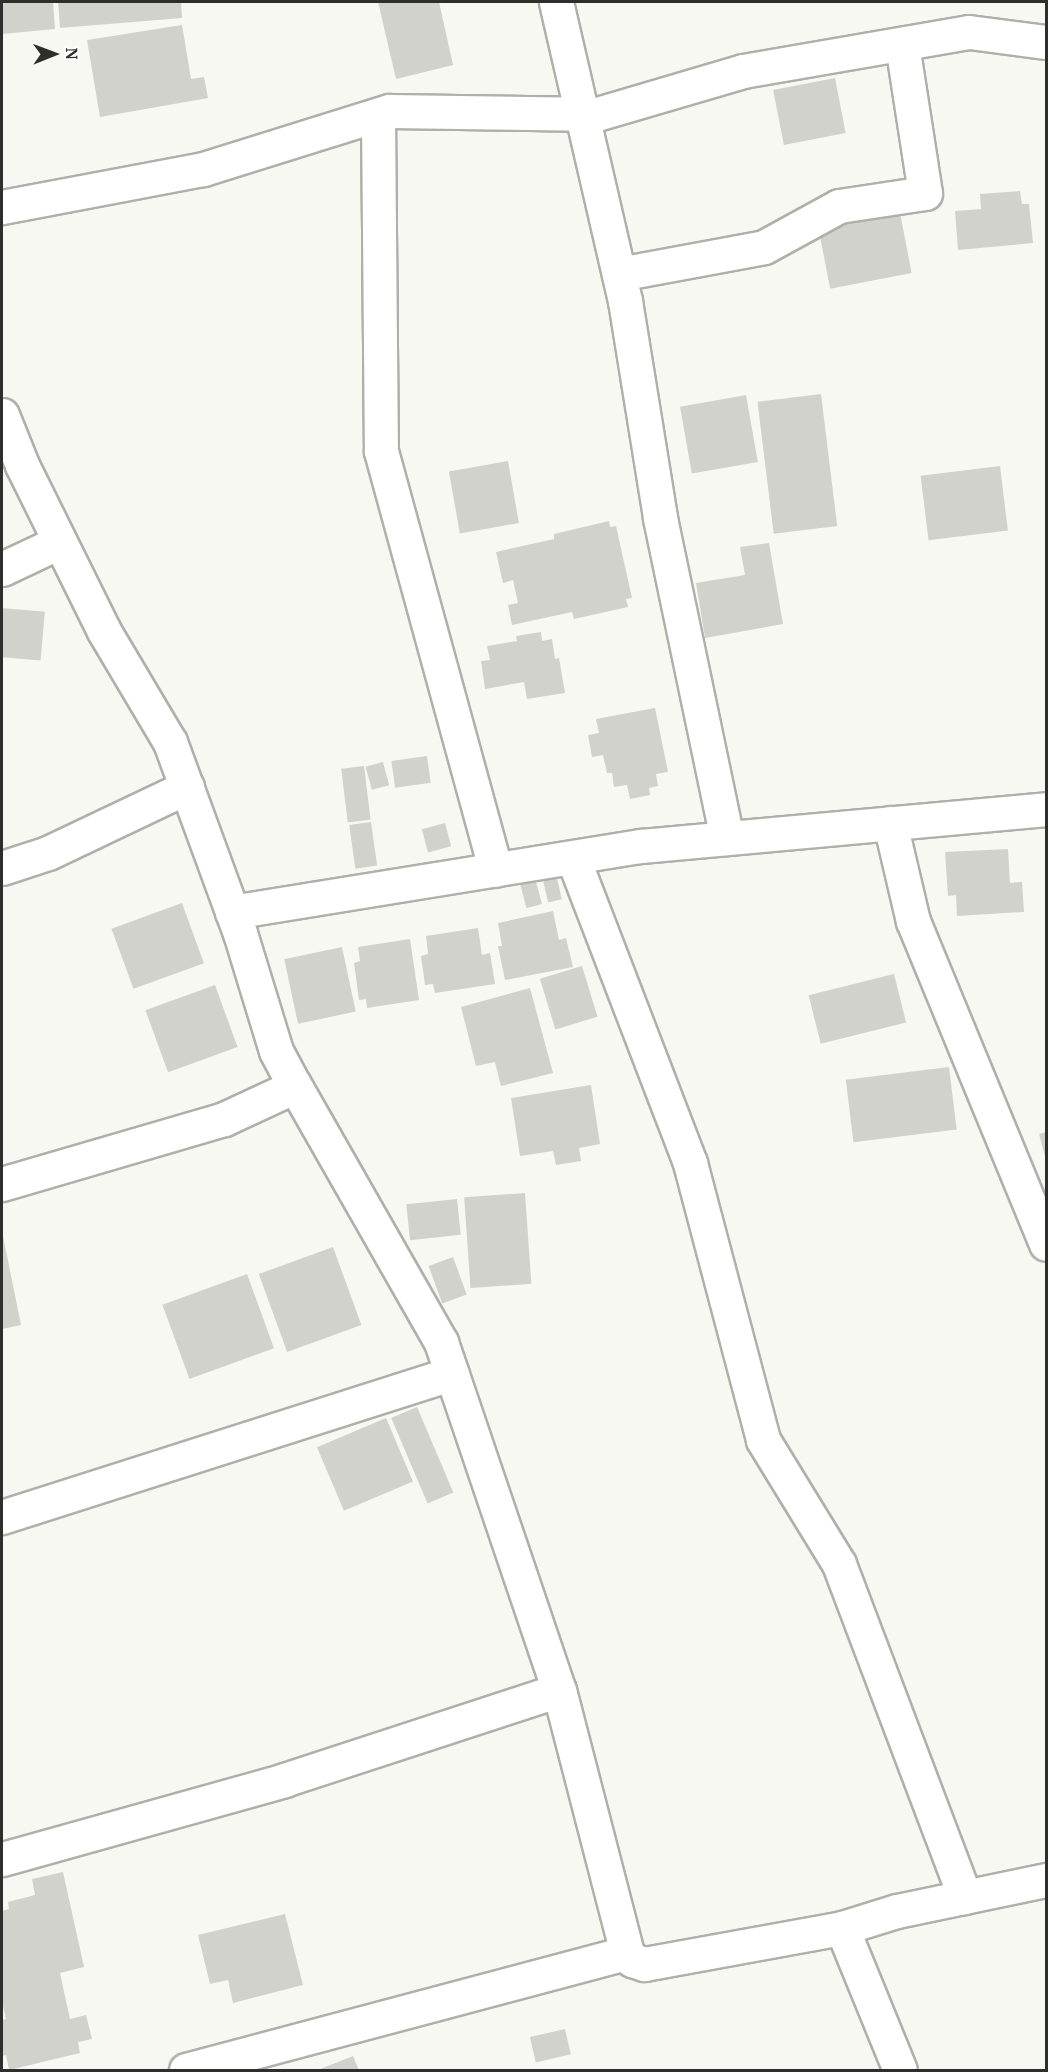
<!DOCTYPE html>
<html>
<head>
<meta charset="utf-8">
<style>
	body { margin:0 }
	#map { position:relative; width:1048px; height:2072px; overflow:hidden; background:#f7f8f2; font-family:"PT Serif",serif }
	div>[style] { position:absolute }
	.building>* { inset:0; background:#d1d2cc; transform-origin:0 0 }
	.roads { filter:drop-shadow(2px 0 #afb0aa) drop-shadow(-2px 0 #afb0aa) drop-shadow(0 2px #afb0aa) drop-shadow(0 -2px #afb0aa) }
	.minor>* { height:33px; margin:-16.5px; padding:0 16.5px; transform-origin:16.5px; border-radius:16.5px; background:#fff }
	span { translate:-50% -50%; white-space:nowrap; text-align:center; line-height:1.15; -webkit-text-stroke:4.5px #fff; paint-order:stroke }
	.frame { position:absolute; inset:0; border:3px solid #2e2f2c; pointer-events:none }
	.north { position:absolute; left:24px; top:24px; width:60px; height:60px; -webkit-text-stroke:4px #fff; paint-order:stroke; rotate:89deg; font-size:16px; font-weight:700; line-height:24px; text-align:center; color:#2e2f2c }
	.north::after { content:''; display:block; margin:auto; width:21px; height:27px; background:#2e2f2c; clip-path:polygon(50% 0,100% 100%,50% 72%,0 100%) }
</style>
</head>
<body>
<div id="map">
	<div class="building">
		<div style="clip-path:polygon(2px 2px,53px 2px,55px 29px,2px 34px)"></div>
		<div style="clip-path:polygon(58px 2px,181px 2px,182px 18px,60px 28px)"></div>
		<div style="clip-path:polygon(378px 2px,439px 2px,453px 65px,396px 79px)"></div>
		<div style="clip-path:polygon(182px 25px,191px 79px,204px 77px,208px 98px,100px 117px,87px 40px)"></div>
		<div style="left:835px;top:78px;width:56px;height:63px;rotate:79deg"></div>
		<div style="clip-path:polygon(1020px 191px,1022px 204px,1029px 204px,1033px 243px,958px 250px,955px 211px,981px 209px,980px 194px)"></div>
		<div style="left:900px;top:213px;width:61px;height:83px;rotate:79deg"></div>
		<div style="left:821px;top:394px;width:133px;height:64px;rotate:83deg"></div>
		<div style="left:746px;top:395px;width:68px;height:67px;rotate:80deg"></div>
		<div style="left:508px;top:461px;width:63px;height:60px;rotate:80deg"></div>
		<div style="left:1000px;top:466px;width:65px;height:80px;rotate:83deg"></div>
		<div style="clip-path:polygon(609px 521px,610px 527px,616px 526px,632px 598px,626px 599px,628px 607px,574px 619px,572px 612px,512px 625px,508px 605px,518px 603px,513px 580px,503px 583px,496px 552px,554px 539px,554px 534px)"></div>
		<div style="clip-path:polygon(769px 543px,783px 624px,705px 638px,696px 583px,745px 575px,740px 547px)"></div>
		<div style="left:2px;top:608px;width:43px;height:49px;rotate:5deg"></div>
		<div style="clip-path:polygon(541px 632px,542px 641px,552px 639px,555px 659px,559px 658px,565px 693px,527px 699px,524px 682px,485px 689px,481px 661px,490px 660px,487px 646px,517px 641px,516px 636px)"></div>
		<div style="clip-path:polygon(655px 708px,668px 772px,656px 774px,658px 786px,649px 788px,650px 795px,630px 799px,627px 785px,614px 787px,612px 773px,607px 773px,603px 755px,592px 757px,588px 735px,599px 733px,596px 719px)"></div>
		<div style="left:427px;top:756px;width:27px;height:36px;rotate:82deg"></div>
		<div style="left:383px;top:762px;width:24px;height:18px;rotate:75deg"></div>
		<div style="left:364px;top:766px;width:54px;height:23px;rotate:83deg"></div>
		<div style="left:371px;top:822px;width:44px;height:22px;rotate:82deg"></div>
		<div style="left:445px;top:823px;width:24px;height:24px;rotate:75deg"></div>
		<div style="clip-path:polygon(1008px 849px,1010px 883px,1022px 882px,1024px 912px,957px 916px,956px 895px,948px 896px,945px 852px)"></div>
		<div style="left:556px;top:874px;width:26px;height:14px;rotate:77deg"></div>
		<div style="left:535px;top:878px;width:27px;height:16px;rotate:75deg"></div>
		<div style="left:182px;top:903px;width:64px;height:75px;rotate:70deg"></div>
		<div style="clip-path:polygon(553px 911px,559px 940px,566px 938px,573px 967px,505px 980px,498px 946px,502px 946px,498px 923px)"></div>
		<div style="clip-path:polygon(478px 928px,482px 955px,490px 953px,495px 984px,435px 993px,433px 984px,425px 985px,421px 956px,428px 954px,426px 936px)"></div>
		<div style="clip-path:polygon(410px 939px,419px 1000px,367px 1008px,366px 999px,359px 1000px,354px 963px,360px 961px,358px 947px)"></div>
		<div style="left:342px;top:947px;width:66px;height:59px;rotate:78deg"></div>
		<div style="left:582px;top:966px;width:53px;height:44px;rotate:73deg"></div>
		<div style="left:894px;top:974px;width:50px;height:88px;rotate:76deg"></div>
		<div style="left:215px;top:985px;width:66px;height:74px;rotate:70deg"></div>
		<div style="clip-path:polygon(530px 988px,553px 1073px,501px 1086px,495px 1062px,476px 1066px,461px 1007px)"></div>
		<div style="left:949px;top:1067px;width:63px;height:104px;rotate:83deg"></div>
		<div style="clip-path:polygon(591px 1085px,600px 1144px,579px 1148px,581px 1161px,556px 1165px,553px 1151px,520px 1156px,511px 1098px)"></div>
		<div style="clip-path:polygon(1046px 1132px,1046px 1160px,1039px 1134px)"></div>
		<div style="left:525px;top:1193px;width:91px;height:61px;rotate:86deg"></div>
		<div style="left:457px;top:1199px;width:36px;height:51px;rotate:84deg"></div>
		<div style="clip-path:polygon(3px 1236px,21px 1325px,2px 1329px,2px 1236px)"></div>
		<div style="left:333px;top:1247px;width:83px;height:79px;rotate:70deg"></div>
		<div style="left:453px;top:1257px;width:40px;height:26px;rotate:70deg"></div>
		<div style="left:247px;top:1274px;width:79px;height:90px;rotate:70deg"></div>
		<div style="left:417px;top:1407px;width:93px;height:28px;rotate:67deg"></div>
		<div style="left:386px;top:1418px;width:69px;height:75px;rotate:67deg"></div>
		<div style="clip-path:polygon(63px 1872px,84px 1967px,60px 1973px,70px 2019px,86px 2015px,92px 2039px,78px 2042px,80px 2053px,9px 2070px,6px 2055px,2px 2056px,2px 2020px,6px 2019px,2px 2002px,2px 1911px,9px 1909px,8px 1902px,35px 1895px,32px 1879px)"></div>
		<div style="clip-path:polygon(285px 1914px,303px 1985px,233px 2003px,228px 1980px,210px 1984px,198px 1935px)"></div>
		<div style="left:565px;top:2029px;width:26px;height:36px;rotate:77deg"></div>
		<div style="clip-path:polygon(353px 2056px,359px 2070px,318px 2070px)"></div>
	</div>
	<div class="roads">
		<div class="minor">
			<div style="left:556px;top:2px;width:307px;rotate:77deg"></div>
			<div style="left:625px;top:301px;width:220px;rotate:80.8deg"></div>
			<div style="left:660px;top:518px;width:327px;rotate:78.2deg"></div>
			<div style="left:378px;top:115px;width:336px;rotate:89.5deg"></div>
			<div style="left:381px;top:451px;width:434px;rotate:74.7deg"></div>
			<div style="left:2px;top:207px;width:205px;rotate:-10.7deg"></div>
			<div style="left:203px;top:169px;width:195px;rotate:-17.3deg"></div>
			<div style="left:389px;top:111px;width:208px;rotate:0.8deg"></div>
			<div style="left:597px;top:114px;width:152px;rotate:-16.4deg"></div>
			<div style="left:743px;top:71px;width:229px;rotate:-9.8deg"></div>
			<div style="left:969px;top:32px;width:78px;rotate:7.4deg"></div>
			<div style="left:619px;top:274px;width:147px;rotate:-10.5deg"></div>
			<div style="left:764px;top:247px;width:85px;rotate:-28.7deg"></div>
			<div style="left:839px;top:206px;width:87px;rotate:-8.6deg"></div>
			<div style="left:925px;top:193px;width:151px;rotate:-98.8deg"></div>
			<div style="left:2px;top:415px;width:54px;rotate:68.2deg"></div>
			<div style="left:22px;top:465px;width:185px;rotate:63.7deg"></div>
			<div style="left:104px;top:631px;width:129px;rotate:59.3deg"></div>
			<div style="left:170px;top:742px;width:203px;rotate:69.9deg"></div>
			<div style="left:240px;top:933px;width:123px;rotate:73deg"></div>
			<div style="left:276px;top:1051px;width:40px;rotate:62deg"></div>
			<div style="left:2px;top:569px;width:63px;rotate:-25.3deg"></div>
			<div style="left:890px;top:823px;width:101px;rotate:76.8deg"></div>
			<div style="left:913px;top:921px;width:349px;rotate:67.6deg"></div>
			<div style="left:573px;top:858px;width:327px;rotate:69deg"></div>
			<div style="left:690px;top:1163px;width:286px;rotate:75.2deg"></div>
			<div style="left:763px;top:1440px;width:145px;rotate:58.5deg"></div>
			<div style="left:839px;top:1564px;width:356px;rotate:69.3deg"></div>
			<div style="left:2px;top:868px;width:48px;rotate:-18.1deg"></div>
			<div style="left:48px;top:853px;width:154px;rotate:-25.4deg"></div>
			<div style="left:232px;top:912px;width:414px;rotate:-9.2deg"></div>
			<div style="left:641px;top:846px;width:407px;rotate:-5.2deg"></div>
			<div style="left:2px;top:1184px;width:231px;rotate:-16.3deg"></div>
			<div style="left:224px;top:1119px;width:78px;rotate:-24.9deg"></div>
			<div style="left:295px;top:1086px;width:295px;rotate:60.3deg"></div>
			<div style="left:441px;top:1342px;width:367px;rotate:71.3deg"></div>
			<div style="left:559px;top:1690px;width:272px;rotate:75.5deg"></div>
			<div style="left:627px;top:1953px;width:9px;rotate:54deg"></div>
			<div style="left:632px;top:1960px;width:13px;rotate:18deg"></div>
			<div style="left:644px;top:1964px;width:201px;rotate:-10.3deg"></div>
			<div style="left:842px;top:1928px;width:153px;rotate:67.8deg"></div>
			<div style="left:2px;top:1517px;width:472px;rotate:-17.7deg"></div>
			<div style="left:2px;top:1859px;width:293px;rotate:-15.6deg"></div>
			<div style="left:284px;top:1780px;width:289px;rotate:-18.1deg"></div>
			<div style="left:842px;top:1928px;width:58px;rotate:-17.2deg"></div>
			<div style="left:897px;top:1911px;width:152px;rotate:-11.8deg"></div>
			<div style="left:186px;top:2070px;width:456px;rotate:-14.9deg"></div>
		</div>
	</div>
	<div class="frame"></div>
	<div class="north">N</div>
</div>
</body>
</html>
